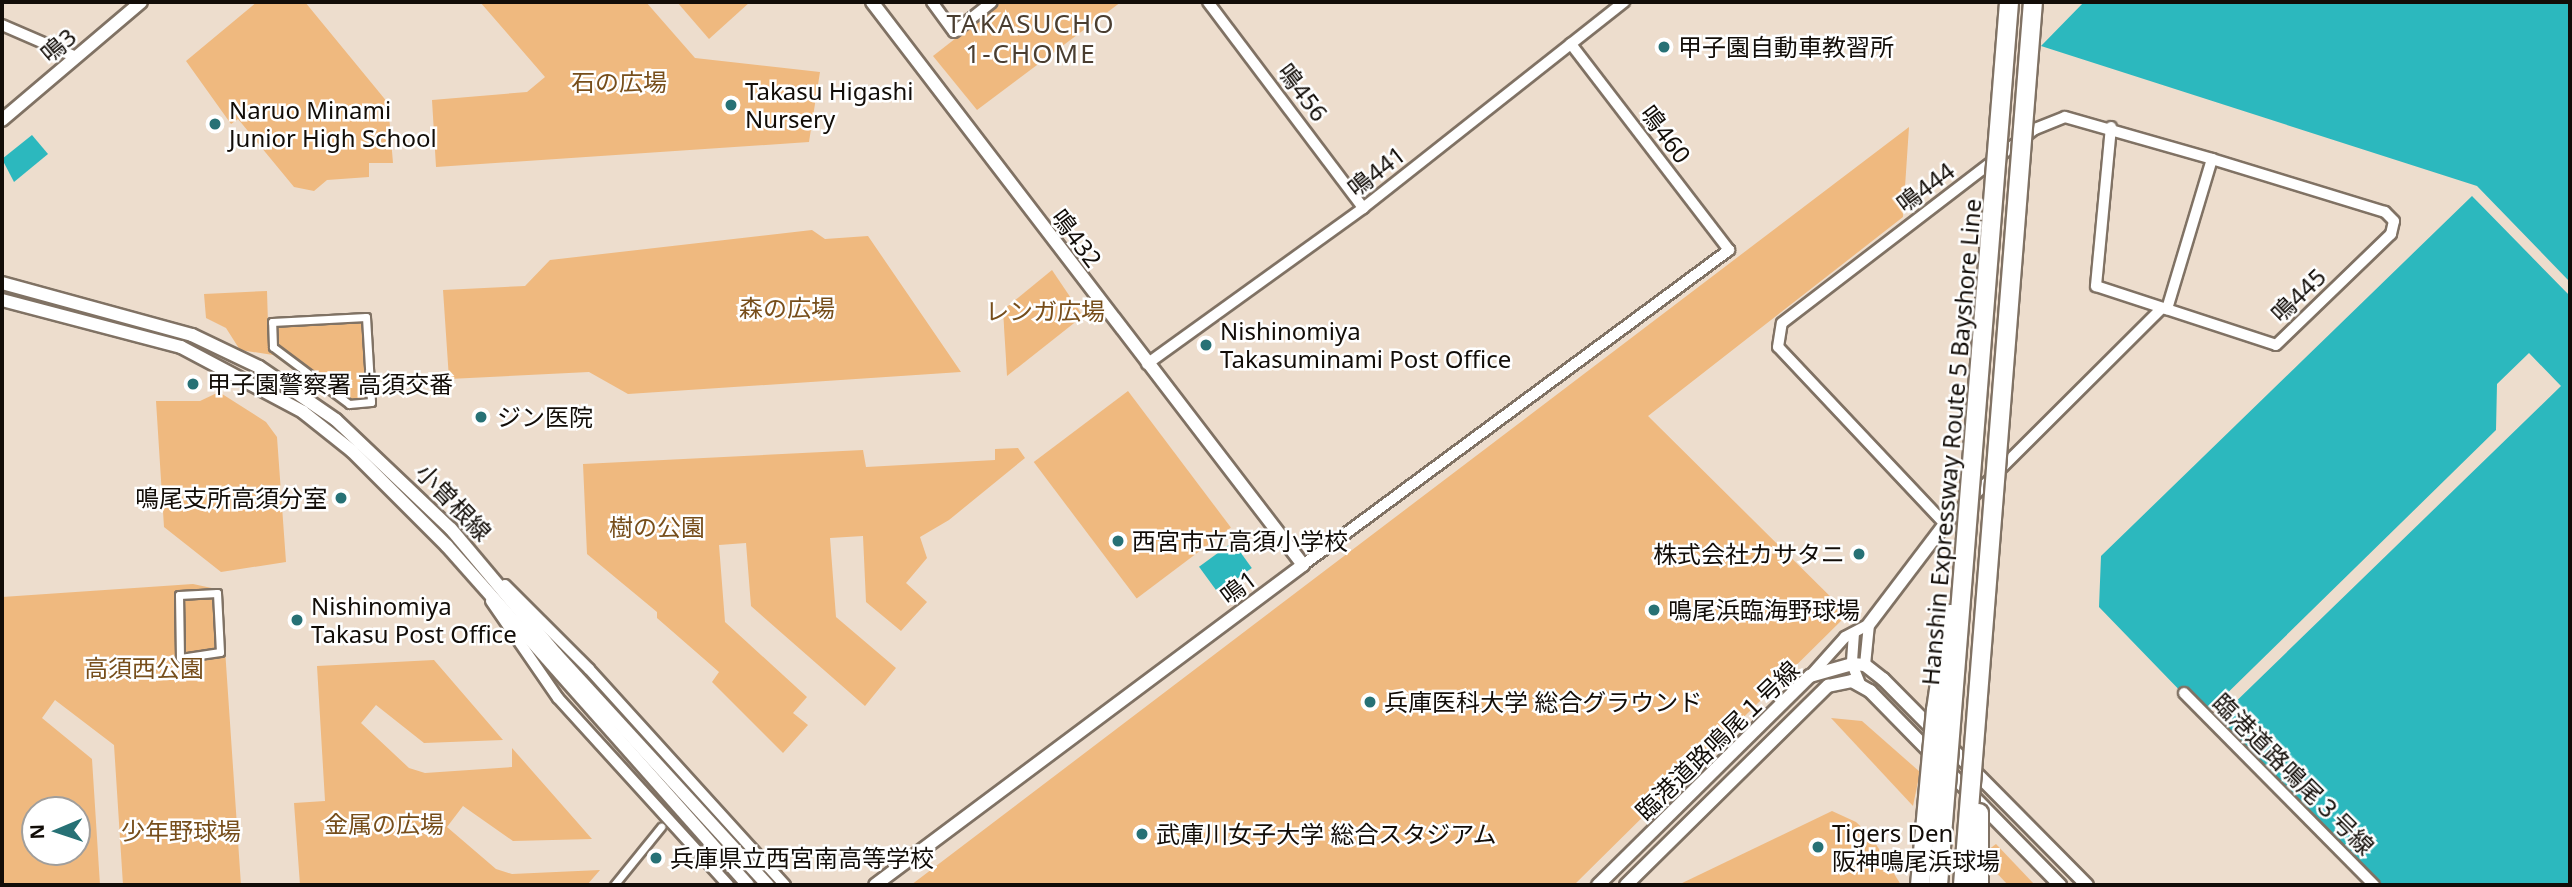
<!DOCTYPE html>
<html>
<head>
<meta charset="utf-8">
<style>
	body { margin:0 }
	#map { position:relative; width:2572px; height:887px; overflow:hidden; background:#edddcd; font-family:"Noto Sans","Noto Sans JP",sans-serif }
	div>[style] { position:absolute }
	.green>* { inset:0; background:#efb97f; transform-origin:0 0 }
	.water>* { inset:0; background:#2cb8be; transform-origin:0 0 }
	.roads { filter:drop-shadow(2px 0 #807264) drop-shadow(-2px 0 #807264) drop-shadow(0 2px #807264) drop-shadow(0 -2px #807264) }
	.pedestrian>* { height:7px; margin:-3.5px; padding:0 3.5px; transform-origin:3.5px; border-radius:3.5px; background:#fff }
	.minor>* { height:10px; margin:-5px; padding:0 5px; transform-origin:5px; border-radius:5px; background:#fff }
	.tertiary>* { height:12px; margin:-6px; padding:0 6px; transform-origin:6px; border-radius:6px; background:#fff }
	.bridges { filter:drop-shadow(2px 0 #807264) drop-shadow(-2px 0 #807264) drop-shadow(0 2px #807264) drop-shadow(0 -2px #807264) }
	.motorway-bridge>* { height:18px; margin:-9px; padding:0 9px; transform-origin:9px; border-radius:9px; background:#fff }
	.dots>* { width:19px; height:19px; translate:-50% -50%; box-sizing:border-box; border:4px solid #fff; border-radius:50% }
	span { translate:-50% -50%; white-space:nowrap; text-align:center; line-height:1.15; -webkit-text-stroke:5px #fff; paint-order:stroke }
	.street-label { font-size:24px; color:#120d08 }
	.poi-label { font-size:24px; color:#120d08 }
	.left { translate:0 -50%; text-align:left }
	.right { translate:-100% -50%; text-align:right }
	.park-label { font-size:24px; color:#774e1b }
	.neighbourhood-label { font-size:26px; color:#4a3e31; letter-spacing:2px }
	.frame { position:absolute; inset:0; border:4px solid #120d08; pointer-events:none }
	.north { position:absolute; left:21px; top:796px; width:70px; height:70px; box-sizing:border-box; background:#fff; border:2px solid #a09e9c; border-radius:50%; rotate:268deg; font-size:19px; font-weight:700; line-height:28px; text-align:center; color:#120d08 }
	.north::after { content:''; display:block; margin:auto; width:24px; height:32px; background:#277175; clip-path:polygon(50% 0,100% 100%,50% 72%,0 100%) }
</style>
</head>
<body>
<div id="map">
	<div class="green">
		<div style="clip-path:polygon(257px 2px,305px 2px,388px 103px,393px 163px,369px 163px,369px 177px,327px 180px,314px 191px,294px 187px,238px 119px,231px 124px,186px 61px)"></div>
		<div style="clip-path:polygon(480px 2px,646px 2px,695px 58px,820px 72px,809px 142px,436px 167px,432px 100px,527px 92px,545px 77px)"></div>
		<div style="clip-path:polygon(677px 2px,750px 2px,709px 39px)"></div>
		<div style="clip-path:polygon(1002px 2px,1121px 2px,977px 110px,933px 56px)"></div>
		<div style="clip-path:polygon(1909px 127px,1903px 217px,1648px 416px,1848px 614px,1574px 885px,911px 885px)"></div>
		<div style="clip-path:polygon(812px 230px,825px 239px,868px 236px,961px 372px,628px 394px,589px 372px,449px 379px,443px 290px,525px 286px,550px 260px)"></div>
		<div style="clip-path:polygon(1052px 270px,1083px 316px,1007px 376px,1003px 310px)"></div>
		<div style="clip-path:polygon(267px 291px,268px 324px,365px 317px,369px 406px,347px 407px,273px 355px,240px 350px,226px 328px,206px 318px,204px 294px)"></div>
		<div style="left:1128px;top:391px;width:171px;height:118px;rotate:53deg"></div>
		<div style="clip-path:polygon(219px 392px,266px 422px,277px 437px,286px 562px,221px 572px,164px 527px,156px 401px,200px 401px)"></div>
		<div style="clip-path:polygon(1018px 448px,1025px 458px,949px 520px,920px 537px,927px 558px,906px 583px,927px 602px,901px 631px,866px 602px,863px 536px,830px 538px,836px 617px,896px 668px,865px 706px,751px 606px,746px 543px,719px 545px,725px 622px,807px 697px,793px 713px,808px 725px,783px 753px,712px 682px,719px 672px,657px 618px,657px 612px,587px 554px,583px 464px,863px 450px,866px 467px,995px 460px,995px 449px)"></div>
		<div style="clip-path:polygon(evenodd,193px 584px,221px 590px,241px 885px,123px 885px,114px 745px,55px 700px,42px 718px,92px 759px,100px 885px,2px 885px,2px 597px,193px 584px,35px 810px,77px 810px,77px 852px,35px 852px,35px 810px)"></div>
		<div style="clip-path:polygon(434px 660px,503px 740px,424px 743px,376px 705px,361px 723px,409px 768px,425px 773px,512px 767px,512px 748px,592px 839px,513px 841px,463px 806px,447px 827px,496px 869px,512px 874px,600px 870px,587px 885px,300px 885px,294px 803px,325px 801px,317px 666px)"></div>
		<div style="clip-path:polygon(1831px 718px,1862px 721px,1920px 772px,1913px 806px)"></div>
		<div style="clip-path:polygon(1832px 811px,1856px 822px,1871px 836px,1901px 885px,1678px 885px)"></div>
		<div style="clip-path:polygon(1996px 844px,2035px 885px,2008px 885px,1990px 866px,1988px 850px)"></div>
	</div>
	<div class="water">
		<div style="clip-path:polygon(2084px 2px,2570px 2px,2570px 282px,2477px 186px,2041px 46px)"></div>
		<div style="clip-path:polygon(32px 135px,48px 154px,14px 182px,2px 159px)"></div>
		<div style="clip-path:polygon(2472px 196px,2570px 296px,2570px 885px,2381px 885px,2223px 725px,2223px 714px,2561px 386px,2529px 353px,2497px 384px,2496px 430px,2209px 711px,2195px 696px,2189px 700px,2099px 607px,2101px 556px)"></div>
		<div style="left:1233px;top:542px;width:32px;height:42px;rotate:54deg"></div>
	</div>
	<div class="roads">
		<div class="pedestrian">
			<div style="left:366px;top:317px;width:85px;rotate:86.6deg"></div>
			<div style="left:371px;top:402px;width:22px;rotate:175deg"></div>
			<div style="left:349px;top:404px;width:95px;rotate:-143.1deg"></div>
			<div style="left:273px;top:347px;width:25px;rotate:-92deg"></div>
			<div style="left:272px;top:322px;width:94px;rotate:-3deg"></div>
			<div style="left:217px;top:593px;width:59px;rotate:87.1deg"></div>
			<div style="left:220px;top:652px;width:40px;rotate:171.5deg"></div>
			<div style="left:180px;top:658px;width:63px;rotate:-90.9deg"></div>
			<div style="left:179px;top:595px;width:38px;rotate:-3deg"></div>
			<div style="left:614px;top:885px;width:75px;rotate:-51deg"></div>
		</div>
		<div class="minor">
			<div style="left:932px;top:2px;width:37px;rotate:54deg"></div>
			<div style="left:954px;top:32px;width:48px;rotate:-38.3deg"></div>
			<div style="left:1208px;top:2px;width:258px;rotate:53deg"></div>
			<div style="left:2px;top:25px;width:81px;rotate:23.4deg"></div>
			<div style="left:2111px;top:127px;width:160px;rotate:95.4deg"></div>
			<div style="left:2096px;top:286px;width:189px;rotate:18.1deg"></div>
			<div style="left:2276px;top:345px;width:160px;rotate:-44deg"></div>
			<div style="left:2391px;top:234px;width:13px;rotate:-77deg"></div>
			<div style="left:2394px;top:221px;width:13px;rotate:-135deg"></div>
			<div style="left:2385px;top:212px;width:181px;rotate:-163deg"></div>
			<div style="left:2162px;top:308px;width:306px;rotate:135.1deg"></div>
			<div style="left:1945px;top:524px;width:243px;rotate:-133.3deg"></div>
			<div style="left:1778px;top:347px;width:24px;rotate:-81deg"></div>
			<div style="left:1782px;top:323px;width:319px;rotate:-37.5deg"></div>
			<div style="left:2035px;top:129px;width:32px;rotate:-22deg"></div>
			<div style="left:2065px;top:117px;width:153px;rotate:15.9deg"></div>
			<div style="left:2212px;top:159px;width:157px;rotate:106.7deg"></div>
			<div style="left:1147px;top:364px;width:266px;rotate:-35.8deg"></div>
			<div style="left:1363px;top:208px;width:333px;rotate:-38.3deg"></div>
			<div style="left:1303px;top:565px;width:530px;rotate:-36.48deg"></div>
			<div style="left:1729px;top:250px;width:260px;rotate:-127.5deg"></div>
			<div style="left:505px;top:585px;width:119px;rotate:45deg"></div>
			<div style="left:589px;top:669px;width:292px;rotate:47.8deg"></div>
			<div style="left:491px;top:601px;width:118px;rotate:55.4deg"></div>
			<div style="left:558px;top:698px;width:253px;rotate:47.7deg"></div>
			<div style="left:1854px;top:633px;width:31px;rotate:94deg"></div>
			<div style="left:1852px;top:664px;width:22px;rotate:68deg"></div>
			<div style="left:1865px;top:665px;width:41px;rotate:-84.4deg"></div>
			<div style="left:1810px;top:676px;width:52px;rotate:-48.1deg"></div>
			<div style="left:1845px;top:637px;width:27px;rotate:-28deg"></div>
			<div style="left:2184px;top:693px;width:270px;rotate:45.3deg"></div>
		</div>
		<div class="tertiary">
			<div style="left:872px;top:2px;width:709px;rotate:52.56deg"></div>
			<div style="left:1303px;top:565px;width:534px;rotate:143.22deg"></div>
			<div style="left:2px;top:120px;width:182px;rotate:-40.3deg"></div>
			<div style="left:2px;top:283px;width:197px;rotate:15.3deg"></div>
			<div style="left:192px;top:335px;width:74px;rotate:25.5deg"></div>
			<div style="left:259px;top:367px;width:93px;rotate:34.5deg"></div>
			<div style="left:336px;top:420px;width:158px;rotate:43.5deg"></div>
			<div style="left:451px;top:529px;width:163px;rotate:50deg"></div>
			<div style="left:556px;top:654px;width:314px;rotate:47.5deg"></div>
			<div style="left:2px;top:300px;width:185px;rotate:14.7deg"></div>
			<div style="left:181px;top:347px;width:138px;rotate:28deg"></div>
			<div style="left:303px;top:412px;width:63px;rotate:38.5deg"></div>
			<div style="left:352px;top:451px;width:134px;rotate:45deg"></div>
			<div style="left:447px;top:546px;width:453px;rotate:48.4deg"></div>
			<div style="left:1869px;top:624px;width:126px;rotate:-52.8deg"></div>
			<div style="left:1598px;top:885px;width:298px;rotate:-44.6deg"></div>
			<div style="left:1810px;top:676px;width:44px;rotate:-15.9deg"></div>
			<div style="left:1852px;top:664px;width:13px;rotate:4deg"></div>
			<div style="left:1865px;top:665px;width:23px;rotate:38deg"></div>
			<div style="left:1883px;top:679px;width:290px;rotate:45.3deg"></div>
			<div style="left:1626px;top:885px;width:284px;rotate:-44.6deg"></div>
			<div style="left:1828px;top:686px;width:25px;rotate:-12deg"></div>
			<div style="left:1852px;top:681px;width:21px;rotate:29deg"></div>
			<div style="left:1870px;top:691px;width:272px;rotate:45.6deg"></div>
		</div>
	</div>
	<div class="bridges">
		<div class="motorway-bridge">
			<div style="left:1920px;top:885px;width:176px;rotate:-84.8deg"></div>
			<div style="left:1936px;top:710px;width:97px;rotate:-81.7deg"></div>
			<div style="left:1938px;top:885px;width:886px;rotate:-85.4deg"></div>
			<div style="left:1963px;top:885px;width:886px;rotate:-85.47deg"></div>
			<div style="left:1979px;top:885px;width:72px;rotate:-90deg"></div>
		</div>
	</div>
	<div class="dots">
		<div style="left:1664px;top:47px;background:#277175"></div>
		<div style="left:731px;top:105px;background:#277175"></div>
		<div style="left:215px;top:124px;background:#277175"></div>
		<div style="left:1206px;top:345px;background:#277175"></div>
		<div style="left:193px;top:384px;background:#277175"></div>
		<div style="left:481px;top:417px;background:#277175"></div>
		<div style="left:341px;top:498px;background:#277175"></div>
		<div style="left:1118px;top:541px;background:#277175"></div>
		<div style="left:1859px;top:554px;background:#277175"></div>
		<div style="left:1654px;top:610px;background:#277175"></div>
		<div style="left:297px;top:620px;background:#277175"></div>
		<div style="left:1370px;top:702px;background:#277175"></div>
		<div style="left:1142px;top:834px;background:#277175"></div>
		<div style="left:1818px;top:847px;background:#277175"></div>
		<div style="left:656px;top:858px;background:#277175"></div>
	</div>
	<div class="street-label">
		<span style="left:58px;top:45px;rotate:-40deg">鳴3</span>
		<span style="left:1303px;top:92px;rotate:53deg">鳴456</span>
		<span style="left:1666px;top:134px;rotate:53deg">鳴460</span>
		<span style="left:1376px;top:171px;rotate:-38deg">鳴441</span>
		<span style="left:1925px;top:187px;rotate:-37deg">鳴444</span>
		<span style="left:1077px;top:238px;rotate:53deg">鳴432</span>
		<span style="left:2298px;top:295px;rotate:-44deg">鳴445</span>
		<span style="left:1951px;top:442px;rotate:-85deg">Hanshin Expressway Route 5 Bayshore Line</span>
		<span style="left:454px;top:502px;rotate:46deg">小曽根線</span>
		<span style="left:1238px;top:587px;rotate:-37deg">鳴1</span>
		<span style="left:1717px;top:740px;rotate:-44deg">臨港道路鳴尾１号線</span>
		<span style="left:2294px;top:774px;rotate:45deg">臨港道路鳴尾３号線</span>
	</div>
	<div class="poi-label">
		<span class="left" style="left:1678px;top:47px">甲子園自動車教習所</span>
		<span class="left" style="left:745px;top:105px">Takasu Higashi<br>Nursery</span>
		<span class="left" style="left:229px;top:124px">Naruo Minami<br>Junior High School</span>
		<span class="left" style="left:1220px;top:345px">Nishinomiya<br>Takasuminami Post Office</span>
		<span class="left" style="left:207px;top:384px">甲子園警察署 高須交番</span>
		<span class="left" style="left:497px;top:417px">ジン医院</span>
		<span class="right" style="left:327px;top:498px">鳴尾支所高須分室</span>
		<span class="left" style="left:1132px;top:541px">西宮市立高須小学校</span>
		<span class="right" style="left:1845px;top:554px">株式会社カサタニ</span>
		<span class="left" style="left:311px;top:620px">Nishinomiya<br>Takasu Post Office</span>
		<span class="left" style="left:1668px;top:610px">鳴尾浜臨海野球場</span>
		<span class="left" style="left:1384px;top:702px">兵庫医科大学 総合グラウンド</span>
		<span class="left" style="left:1832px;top:847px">Tigers Den<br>阪神鳴尾浜球場</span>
		<span class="left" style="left:1156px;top:834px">武庫川女子大学 総合スタジアム</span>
		<span class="left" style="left:670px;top:858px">兵庫県立西宮南高等学校</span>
	</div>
	<div class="park-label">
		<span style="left:619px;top:82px">石の広場</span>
		<span style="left:787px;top:308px">森の広場</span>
		<span style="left:1045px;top:311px">レンガ広場</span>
		<span style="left:657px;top:527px">樹の公園</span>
		<span style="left:144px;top:668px">高須西公園</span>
		<span style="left:384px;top:824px">金属の広場</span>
		<span style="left:181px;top:831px">少年野球場</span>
	</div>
	<div class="neighbourhood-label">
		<span style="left:1031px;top:39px">TAKASUCHO<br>1-CHOME</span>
	</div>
	<div class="frame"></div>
	<div class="north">N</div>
</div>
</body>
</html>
